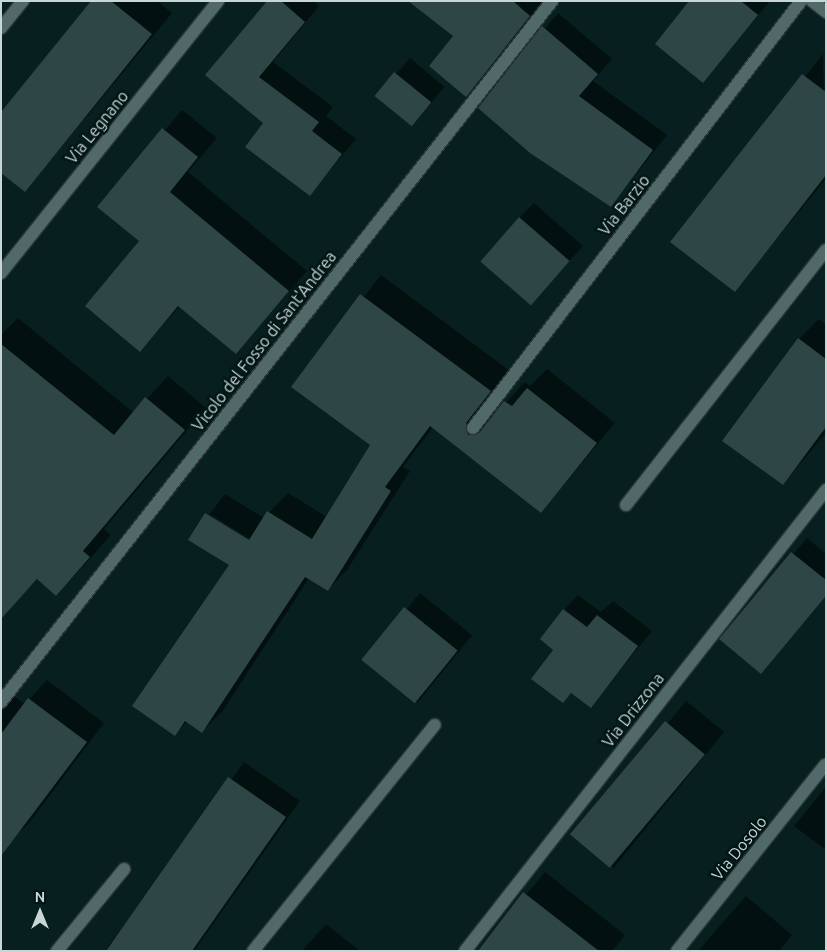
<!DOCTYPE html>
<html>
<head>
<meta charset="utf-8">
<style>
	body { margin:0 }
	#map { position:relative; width:827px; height:952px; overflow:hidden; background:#071f1f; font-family:Ubuntu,sans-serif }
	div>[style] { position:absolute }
	.shadow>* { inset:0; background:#0007; transform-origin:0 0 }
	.building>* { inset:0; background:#2e4645; transform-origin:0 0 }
	.roads { filter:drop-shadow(1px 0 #2c3635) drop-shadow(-1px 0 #2c3635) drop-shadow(0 1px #2c3635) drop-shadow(0 -1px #2c3635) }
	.service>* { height:12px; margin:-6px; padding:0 6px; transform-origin:6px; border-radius:6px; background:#516a69 }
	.minor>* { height:12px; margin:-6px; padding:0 6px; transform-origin:6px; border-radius:6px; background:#516a69 }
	span { translate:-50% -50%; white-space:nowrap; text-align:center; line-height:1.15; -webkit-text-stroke:5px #011615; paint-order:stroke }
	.street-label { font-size:16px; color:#c9d6d6 }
	.frame { position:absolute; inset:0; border:2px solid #c9d6d6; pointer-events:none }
	.north { position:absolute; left:15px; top:887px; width:50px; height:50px; -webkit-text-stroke:4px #011615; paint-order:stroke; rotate:0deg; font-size:14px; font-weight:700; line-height:20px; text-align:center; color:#c9d6d6 }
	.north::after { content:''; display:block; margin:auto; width:18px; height:22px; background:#c9d6d6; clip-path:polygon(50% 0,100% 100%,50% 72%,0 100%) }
</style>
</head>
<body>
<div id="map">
	<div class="shadow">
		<div style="clip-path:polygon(92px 1px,157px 1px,172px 13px,25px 191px)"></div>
		<div style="clip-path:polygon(269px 1px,313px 1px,319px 6px,273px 62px,333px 107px,326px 116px,356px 139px,310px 194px,265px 123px,207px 75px)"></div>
		<div style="clip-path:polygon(431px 1px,543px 1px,466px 95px,455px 36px)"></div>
		<div style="clip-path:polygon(690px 1px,770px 1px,703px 81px)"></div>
		<div style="clip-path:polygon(558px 13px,612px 59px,593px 81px,667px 135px,611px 206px,480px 108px)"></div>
		<div style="clip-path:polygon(823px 54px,826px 179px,734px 290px,672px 242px)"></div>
		<div style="left:410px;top:58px;width:45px;height:51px;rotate:40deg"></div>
		<div style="clip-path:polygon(182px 110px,217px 138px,188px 172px,307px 271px,236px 353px,180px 306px,140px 350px,141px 241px,99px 207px)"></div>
		<div style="clip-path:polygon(534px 203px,583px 246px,530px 304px,519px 218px)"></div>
		<div style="clip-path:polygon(evenodd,381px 275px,510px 371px,488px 416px,495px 415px,525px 382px,530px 386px,547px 369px,615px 423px,541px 512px,433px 427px,403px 467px,410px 471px,347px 570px,328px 589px,309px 578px,222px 712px,202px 731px,187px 721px,175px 734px,230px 564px,190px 540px,225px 494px,264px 518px,288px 493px,327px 517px,372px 445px,293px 387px,381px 275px,209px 514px,255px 542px,254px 545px,209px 517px,209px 514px)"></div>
		<div style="clip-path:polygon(18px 318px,134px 413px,168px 376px,206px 408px,104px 529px,111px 535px,78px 572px,56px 594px,38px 579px,12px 605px,1px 494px,1px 335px)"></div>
		<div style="clip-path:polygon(819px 319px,826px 324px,826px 433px,783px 484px,799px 339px)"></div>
		<div style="clip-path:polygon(807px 538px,826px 554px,826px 597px,761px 672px,721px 639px)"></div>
		<div style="left:420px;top:593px;width:67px;height:87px;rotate:39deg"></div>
		<div style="clip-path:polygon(578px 595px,601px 612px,613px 601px,652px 631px,591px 706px,572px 692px,563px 701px,564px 610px)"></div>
		<div style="clip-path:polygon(47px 680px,104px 723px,29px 823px,1px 849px,1px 687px,25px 704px)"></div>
		<div style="left:686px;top:701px;width:49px;height:175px;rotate:39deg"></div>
		<div style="clip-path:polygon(244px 762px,300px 801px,194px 951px,105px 951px)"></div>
		<div style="clip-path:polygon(826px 787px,826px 850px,794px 826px)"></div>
		<div style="clip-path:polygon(545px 872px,625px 935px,612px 951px,479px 951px)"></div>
		<div style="clip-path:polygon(746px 896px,792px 935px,779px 951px,698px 951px)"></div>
		<div style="clip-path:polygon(326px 924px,360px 951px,302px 951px)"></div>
	</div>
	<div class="building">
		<div style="clip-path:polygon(91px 1px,111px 1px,152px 34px,25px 192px,1px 173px,1px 112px)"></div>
		<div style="clip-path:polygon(267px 1px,281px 1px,305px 22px,259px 77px,319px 122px,312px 131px,342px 154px,310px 196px,245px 147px,263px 123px,205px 75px)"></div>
		<div style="clip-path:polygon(408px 1px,513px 1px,530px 16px,466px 97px,429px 66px,453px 36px)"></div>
		<div style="clip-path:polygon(689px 1px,741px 1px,758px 15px,703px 83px,655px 44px)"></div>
		<div style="clip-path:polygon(542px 26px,598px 74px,579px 96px,653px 150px,611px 207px,530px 153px,478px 108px)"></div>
		<div style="left:394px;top:72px;width:48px;height:31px;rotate:39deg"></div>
		<div style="clip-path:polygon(802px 74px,826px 92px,826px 175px,735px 292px,670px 242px)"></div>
		<div style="clip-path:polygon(162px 128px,198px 157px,170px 192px,289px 291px,236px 354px,178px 306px,140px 352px,85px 306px,139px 241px,97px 207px)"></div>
		<div style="left:519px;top:217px;width:67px;height:59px;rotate:41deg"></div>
		<div style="clip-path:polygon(360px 294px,491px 391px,466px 423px,468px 435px,479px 433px,504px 401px,512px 406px,527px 388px,597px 443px,541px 513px,430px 426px,385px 487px,391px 491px,328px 591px,305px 577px,202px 733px,185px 721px,175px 736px,132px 706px,229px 565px,188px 540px,205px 513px,249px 540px,267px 511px,312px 539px,370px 445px,291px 387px)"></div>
		<div style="clip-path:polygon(798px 338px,826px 359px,826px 427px,783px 485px,722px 441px)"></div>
		<div style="clip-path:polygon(1px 344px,114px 435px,145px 397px,185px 430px,83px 551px,90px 557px,56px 596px,37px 579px,1px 619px)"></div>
		<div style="clip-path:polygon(791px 552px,826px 580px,826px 596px,761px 674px,719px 639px)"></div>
		<div style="left:404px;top:607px;width:69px;height:68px;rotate:39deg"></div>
		<div style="clip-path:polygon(563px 609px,587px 627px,597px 615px,638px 646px,591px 708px,571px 693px,563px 703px,531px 679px,553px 650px,540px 639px)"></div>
		<div style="clip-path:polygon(28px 698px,87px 742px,1px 856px,1px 734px)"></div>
		<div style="left:665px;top:721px;width:52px;height:148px;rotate:40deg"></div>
		<div style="clip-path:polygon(228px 777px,286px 817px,192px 951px,106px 951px)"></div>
		<div style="clip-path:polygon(523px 892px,599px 951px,478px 951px)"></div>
	</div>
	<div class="roads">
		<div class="service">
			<div style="left:626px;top:505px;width:324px;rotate:-51.9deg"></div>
		</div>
		<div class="minor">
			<div style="left:812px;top:1px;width:18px;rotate:38deg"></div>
			<div style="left:1px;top:28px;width:35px;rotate:-51deg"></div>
			<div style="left:1px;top:273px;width:348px;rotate:-51.4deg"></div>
			<div style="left:473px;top:428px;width:538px;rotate:-52.47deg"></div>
			<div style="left:1px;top:702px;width:892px;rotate:-51.83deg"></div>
			<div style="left:57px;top:951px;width:106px;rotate:-50.7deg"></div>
			<div style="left:253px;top:951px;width:290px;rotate:-51.2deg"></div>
			<div style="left:465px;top:951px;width:586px;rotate:-51.94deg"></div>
			<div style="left:677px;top:951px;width:238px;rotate:-51.5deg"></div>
		</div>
	</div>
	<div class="street-label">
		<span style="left:97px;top:127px;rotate:-51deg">Via Legnano</span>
		<span style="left:624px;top:205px;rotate:-52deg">Via Barzio</span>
		<span style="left:264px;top:341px;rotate:-52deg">Vicolo del Fosso di Sant'Andrea</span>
		<span style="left:633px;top:710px;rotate:-52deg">Via Drizzona</span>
		<span style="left:739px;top:848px;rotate:-51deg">Via Dosolo</span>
	</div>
	<div class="frame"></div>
	<div class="north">N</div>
</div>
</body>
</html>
